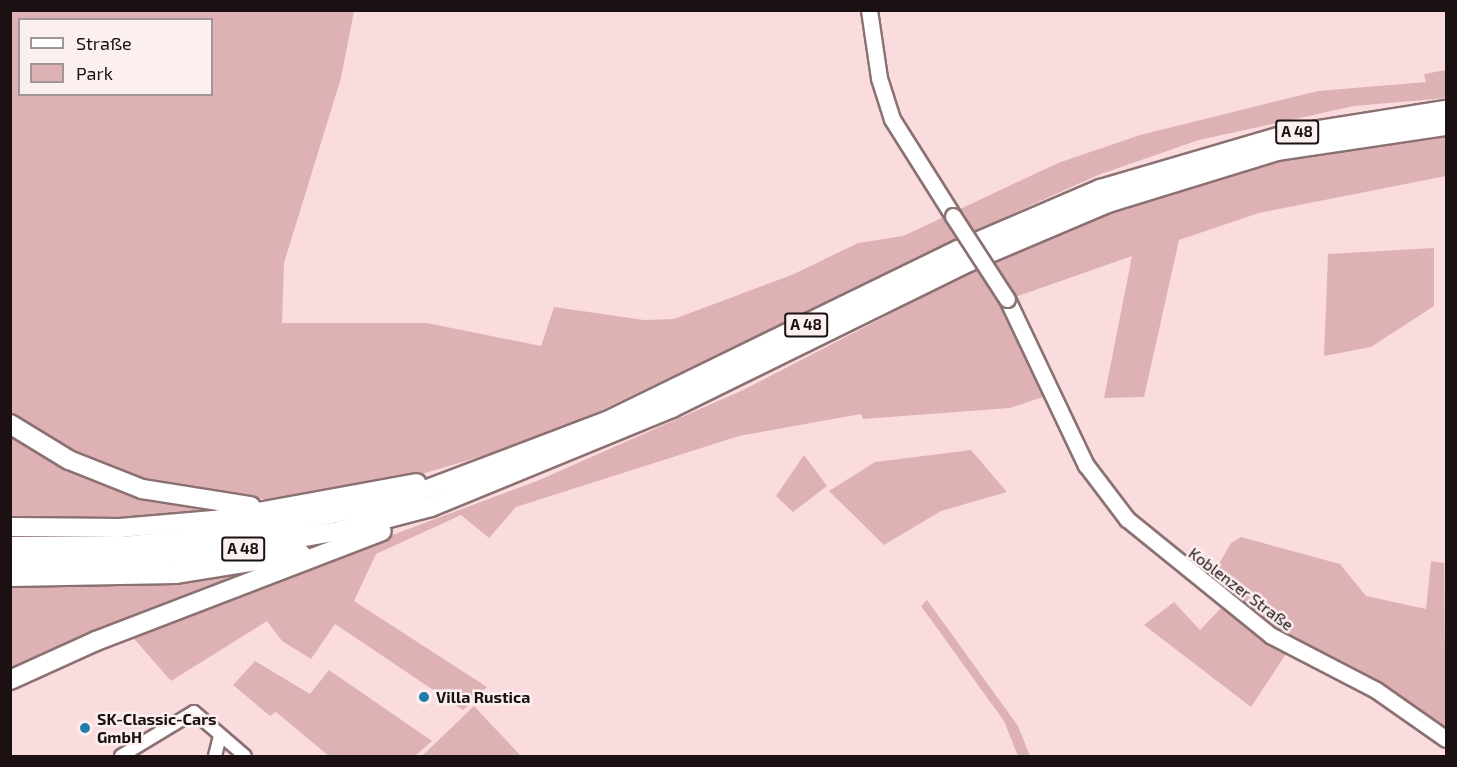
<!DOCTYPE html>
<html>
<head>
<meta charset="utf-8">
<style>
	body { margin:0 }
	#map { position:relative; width:1457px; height:767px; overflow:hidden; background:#fbdcde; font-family:"Exo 2",sans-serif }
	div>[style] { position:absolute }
	.green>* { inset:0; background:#deb2b4 }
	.roads { filter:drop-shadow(2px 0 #8b7172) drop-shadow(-2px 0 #8b7172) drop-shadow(0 2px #8b7172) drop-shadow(0 -2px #8b7172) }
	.minor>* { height:12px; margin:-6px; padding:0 6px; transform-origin:6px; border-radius:6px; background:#fff }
	.major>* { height:15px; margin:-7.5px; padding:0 7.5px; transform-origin:7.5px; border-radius:7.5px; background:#fff }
	.highway>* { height:18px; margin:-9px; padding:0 9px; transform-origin:9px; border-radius:9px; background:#fff }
	.bridges { filter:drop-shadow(2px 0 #8b7172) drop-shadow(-2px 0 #8b7172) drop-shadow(0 2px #8b7172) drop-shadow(0 -2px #8b7172) }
	.major-bridge>* { height:15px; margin:-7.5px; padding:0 7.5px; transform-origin:7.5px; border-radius:7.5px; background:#fff }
	.dots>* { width:16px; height:16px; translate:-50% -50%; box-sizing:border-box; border:3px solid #fbefef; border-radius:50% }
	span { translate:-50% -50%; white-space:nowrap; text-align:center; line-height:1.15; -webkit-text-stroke:5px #fbefef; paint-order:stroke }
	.shield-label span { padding:2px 4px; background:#fbefef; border:2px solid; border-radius:4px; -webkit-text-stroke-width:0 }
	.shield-label { font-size:15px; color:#1b1112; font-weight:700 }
	.street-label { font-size:16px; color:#1b1112 }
	.poi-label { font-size:16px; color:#1b1112; font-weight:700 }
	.left { translate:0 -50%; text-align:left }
	.frame { position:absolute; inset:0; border:12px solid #1b1112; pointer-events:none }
	.legend { position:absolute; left:18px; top:18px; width:195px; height:78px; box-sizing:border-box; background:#fbefef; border:2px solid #a19697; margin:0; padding:8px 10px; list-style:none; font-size:18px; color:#1b1112 }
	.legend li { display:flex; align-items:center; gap:12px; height:30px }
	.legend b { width:30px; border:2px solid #a19697 }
</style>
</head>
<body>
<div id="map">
	<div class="green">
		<div style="clip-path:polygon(evenodd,10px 11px,354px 11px,341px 78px,284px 263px,282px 323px,427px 323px,541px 346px,554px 307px,644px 320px,674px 319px,794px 274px,858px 243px,903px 236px,946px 216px,960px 238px,541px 439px,391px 483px,284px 500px,191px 495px,105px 471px,11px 416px,10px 11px,20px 20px,212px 20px,212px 94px,20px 94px,20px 20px)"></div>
		<div style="clip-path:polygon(1446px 70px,1446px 98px,1354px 106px,1199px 140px,1098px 175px,972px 232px,958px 210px,1058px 163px,1140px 135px,1318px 91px,1426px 82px,1424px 74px)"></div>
		<div style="clip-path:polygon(1446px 137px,1446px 176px,1259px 213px,1179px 240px,1144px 397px,1104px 398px,1132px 256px,1015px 297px,992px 262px,1116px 210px,1265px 163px)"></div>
		<div style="clip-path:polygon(1434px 248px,1434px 306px,1371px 347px,1324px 356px,1328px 254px)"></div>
		<div style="clip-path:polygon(979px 268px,1049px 395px,1010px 408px,863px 419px,861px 414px,739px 436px,516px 507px,489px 538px,461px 515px,376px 554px,354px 601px,487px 687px,463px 710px,335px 624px,311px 659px,282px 641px,267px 621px,171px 681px,129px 633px,537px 481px,743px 390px)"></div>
		<div style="clip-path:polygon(11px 428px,79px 468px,245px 509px,170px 520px,11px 524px)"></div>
		<div style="clip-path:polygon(971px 450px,1007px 492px,941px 511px,884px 545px,829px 491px,875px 462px)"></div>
		<div style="clip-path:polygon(804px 455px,827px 486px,793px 512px,776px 496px)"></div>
		<div style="clip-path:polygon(1241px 537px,1340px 564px,1366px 596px,1426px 609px,1431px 561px,1444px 563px,1446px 730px,1352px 666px,1296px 644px,1208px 583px,1231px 543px)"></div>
		<div style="clip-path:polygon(275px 566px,11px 673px,11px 584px,206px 578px)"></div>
		<div style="clip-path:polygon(927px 600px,1018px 726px,1030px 756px,1018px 756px,1004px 721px,921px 606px)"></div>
		<div style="clip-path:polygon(1174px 602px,1200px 630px,1223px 606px,1288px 651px,1251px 707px,1144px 625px)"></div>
		<div style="clip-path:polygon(255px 661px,310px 694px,329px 670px,432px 741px,415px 756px,329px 756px,276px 712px,270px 716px,233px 685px)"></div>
		<div style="clip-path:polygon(474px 706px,521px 756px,422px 756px)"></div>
	</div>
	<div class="roads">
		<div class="minor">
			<div style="left:121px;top:756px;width:85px;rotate:-31.1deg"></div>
			<div style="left:194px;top:712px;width:67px;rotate:40.8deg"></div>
			<div style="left:215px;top:756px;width:21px;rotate:-76deg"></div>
		</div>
		<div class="major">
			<div style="left:869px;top:10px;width:69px;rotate:81.6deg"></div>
			<div style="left:879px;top:78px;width:43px;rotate:72.4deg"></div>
			<div style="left:892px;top:119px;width:115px;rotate:57.8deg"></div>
			<div style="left:1007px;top:299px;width:184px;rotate:64.6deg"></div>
			<div style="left:1086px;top:465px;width:68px;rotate:52.8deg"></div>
			<div style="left:1127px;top:519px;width:184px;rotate:39deg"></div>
			<div style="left:1270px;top:635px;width:119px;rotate:27.4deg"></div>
			<div style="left:1376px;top:690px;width:85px;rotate:35deg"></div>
		</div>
		<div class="highway">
			<div style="left:10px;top:424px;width:69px;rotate:31.4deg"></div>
			<div style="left:69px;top:460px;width:79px;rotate:21.7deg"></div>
			<div style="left:142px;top:489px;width:110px;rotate:8.9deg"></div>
			<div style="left:10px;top:527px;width:110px;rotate:0.5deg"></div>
			<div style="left:120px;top:528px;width:94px;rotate:-4.9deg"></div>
			<div style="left:214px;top:520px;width:206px;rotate:-10.3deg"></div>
			<div style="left:10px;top:546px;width:112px"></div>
			<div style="left:122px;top:546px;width:95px;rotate:-5.4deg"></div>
			<div style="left:217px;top:537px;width:183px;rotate:-11.4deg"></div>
			<div style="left:396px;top:501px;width:226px;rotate:-20.8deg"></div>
			<div style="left:607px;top:421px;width:390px;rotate:-26deg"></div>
			<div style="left:958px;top:250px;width:155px;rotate:-23.2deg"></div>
			<div style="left:1100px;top:189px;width:189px;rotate:-16.3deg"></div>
			<div style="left:1281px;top:136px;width:167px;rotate:-9deg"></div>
			<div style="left:10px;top:562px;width:114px;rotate:-0.5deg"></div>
			<div style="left:124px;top:561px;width:97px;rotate:-5.3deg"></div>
			<div style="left:221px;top:552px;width:124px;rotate:-10.2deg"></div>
			<div style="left:343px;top:530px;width:91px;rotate:-14.6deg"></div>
			<div style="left:431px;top:507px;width:261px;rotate:-22.3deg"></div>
			<div style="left:672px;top:408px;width:331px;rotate:-26.2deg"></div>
			<div style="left:969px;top:262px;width:151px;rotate:-23deg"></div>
			<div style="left:1108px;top:203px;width:177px;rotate:-17.1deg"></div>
			<div style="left:1277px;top:151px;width:171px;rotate:-8.4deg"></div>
			<div style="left:10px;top:577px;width:165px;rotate:-1deg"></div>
			<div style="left:175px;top:574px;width:128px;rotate:-9deg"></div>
			<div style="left:10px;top:680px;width:94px;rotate:-24.4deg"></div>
			<div style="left:96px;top:641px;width:306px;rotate:-21deg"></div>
		</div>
	</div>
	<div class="bridges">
		<div class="major-bridge">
			<div style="left:953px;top:216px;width:99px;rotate:57deg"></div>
		</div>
	</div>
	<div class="dots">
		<div style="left:424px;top:697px;background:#217caa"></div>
		<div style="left:85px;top:728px;background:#217caa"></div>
	</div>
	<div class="shield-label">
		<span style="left:1297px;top:132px">A 48</span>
		<span style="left:806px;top:325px">A 48</span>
		<span style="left:243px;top:549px">A 48</span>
	</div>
	<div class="street-label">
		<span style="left:1241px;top:589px;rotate:37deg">Koblenzer Straße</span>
	</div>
	<div class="poi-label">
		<span class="left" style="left:436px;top:697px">Villa Rustica</span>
		<span class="left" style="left:97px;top:728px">SK-Classic-Cars<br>GmbH</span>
	</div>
	<div class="frame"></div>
	<ul class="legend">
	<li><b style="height:8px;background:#fff"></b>Straße</li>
	<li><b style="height:16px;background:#deb2b4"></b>Park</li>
	</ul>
</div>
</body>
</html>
